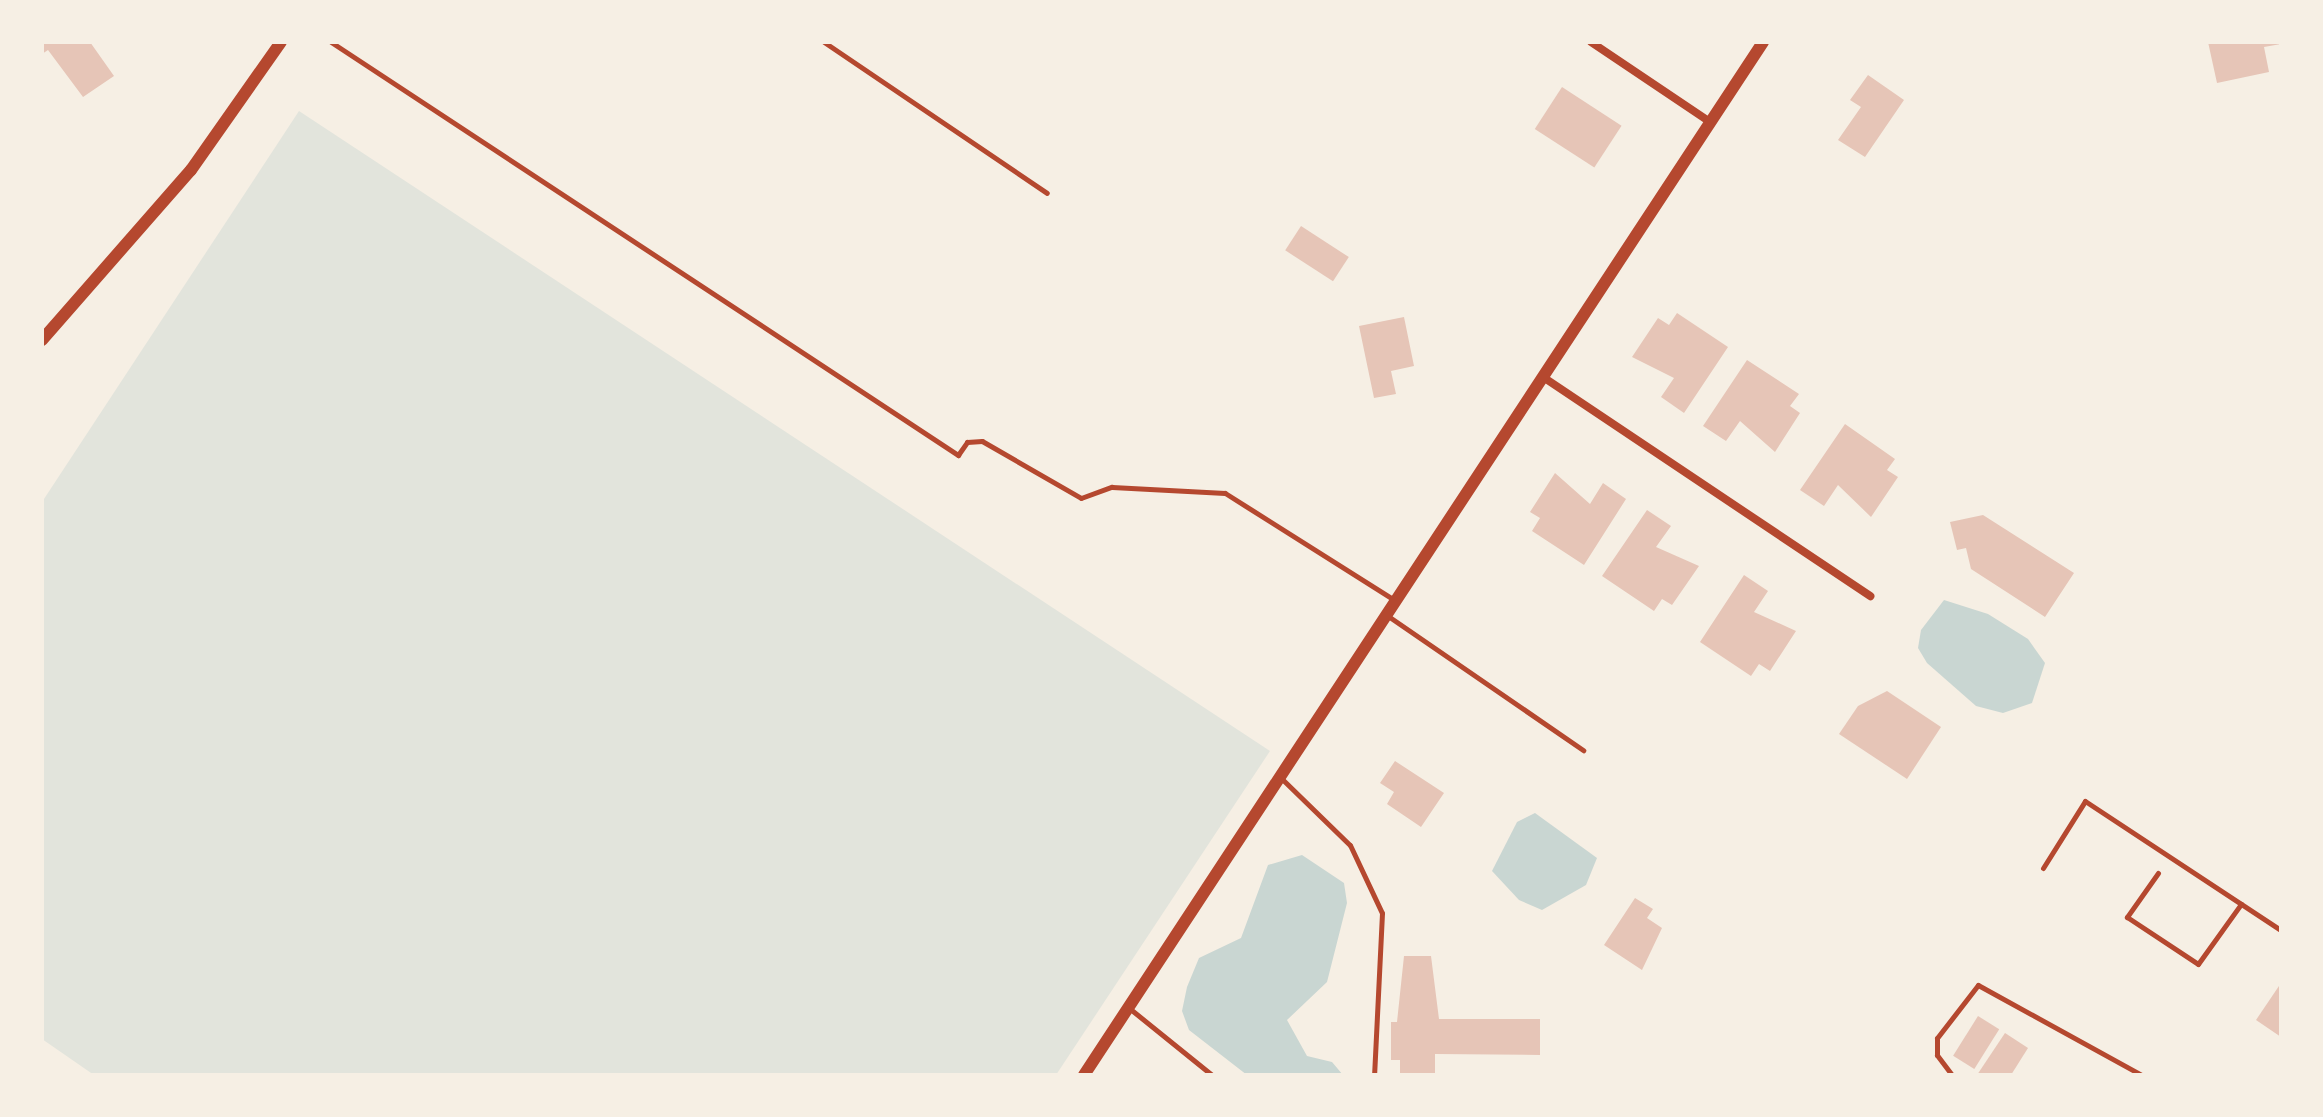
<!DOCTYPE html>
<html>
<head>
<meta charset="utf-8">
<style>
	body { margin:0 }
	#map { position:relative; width:2323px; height:1117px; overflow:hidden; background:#f6efe4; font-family:Quicksand,sans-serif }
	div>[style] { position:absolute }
	.green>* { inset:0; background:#e2e4dc }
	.water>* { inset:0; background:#c9d6d2 }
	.building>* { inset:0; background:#e6c5b7; transform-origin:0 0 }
	.service>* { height:5px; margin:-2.5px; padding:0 2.5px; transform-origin:2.5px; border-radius:2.5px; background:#b5482f }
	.minor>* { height:8px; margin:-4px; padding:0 4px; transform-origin:4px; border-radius:4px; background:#b5482f }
	.tertiary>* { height:12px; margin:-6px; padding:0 6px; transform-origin:6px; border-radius:6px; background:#b5482f }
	span { translate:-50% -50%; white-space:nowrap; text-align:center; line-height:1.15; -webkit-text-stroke:8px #f6efe4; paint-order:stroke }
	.frame { position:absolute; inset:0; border:44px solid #f6efe4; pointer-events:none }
</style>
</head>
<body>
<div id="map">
	<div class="green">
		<div style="clip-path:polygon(299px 111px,1270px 751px,1056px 1075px,94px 1075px,42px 1039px,42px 502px)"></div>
	</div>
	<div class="water">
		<div style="clip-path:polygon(1944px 600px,1988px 614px,2028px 639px,2045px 663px,2032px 703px,2003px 713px,1976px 706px,1927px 663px,1918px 648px,1921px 630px)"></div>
		<div style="clip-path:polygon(1535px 813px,1597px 858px,1586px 885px,1542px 910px,1519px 900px,1492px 871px,1517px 822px)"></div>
		<div style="clip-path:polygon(1302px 855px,1344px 883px,1347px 903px,1327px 982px,1287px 1020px,1307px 1056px,1332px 1062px,1343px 1075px,1247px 1075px,1189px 1030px,1182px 1011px,1187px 987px,1199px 958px,1241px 938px,1268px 865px)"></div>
	</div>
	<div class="building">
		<div style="clip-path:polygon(42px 42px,90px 42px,114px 76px,83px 97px,48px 50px,42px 54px)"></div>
		<div style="clip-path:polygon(2208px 42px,2281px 42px,2281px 44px,2264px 47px,2269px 72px,2217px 83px)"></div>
		<div style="clip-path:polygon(1868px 75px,1904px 100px,1865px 157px,1838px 140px,1861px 107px,1850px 100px)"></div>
		<div style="left:1562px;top:87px;width:71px;height:50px;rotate:33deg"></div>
		<div style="left:1301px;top:226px;width:57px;height:29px;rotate:33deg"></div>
		<div style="clip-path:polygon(1677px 313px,1728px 347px,1684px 413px,1661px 397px,1674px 378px,1632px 357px,1658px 318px,1669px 325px)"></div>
		<div style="clip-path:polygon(1404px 317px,1414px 366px,1391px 371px,1396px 394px,1374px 398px,1359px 326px)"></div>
		<div style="clip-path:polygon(1747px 360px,1799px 394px,1790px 406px,1800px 413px,1775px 452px,1740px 421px,1726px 441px,1703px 426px)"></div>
		<div style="clip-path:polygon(1845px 424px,1895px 459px,1887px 470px,1898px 477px,1871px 517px,1838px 485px,1824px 506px,1800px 490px)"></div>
		<div style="clip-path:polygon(1555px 473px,1590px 504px,1603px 483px,1626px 499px,1584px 565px,1532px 531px,1540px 518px,1530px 512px)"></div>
		<div style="clip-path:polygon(1647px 510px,1671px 526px,1656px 547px,1699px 566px,1672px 605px,1662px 599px,1654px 611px,1602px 576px)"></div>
		<div style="clip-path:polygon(1983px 515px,2074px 573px,2045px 617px,1971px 569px,1966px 548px,1957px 550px,1950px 522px)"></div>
		<div style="clip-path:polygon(1744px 575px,1768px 591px,1754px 612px,1796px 631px,1770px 671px,1759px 664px,1751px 676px,1700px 642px)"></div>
		<div style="clip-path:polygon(1887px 691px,1941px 727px,1907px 779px,1839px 734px,1858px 706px)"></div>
		<div style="clip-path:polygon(1395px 761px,1444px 793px,1421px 827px,1387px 804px,1394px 792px,1380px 783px)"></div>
		<div style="clip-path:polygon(1635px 898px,1653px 909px,1647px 918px,1662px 928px,1642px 970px,1604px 945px)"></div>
		<div style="clip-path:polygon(1404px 956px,1431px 956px,1439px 1019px,1540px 1019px,1540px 1055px,1435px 1054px,1435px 1075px,1400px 1075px,1400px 1060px,1391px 1060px,1391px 1022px,1397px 1022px)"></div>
		<div style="clip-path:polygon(2281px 983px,2281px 1037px,2256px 1020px)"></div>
		<div style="left:1978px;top:1016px;width:25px;height:47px;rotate:32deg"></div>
		<div style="clip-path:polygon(2005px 1033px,2028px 1048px,2011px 1075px,1977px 1075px)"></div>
	</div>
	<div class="service">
		<div style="left:331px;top:42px;width:751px;rotate:33.37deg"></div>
		<div style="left:958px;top:455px;width:16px;rotate:-55deg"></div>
		<div style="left:967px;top:442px;width:15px;rotate:-4deg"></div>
		<div style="left:982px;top:441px;width:114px;rotate:29.9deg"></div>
		<div style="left:1081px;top:498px;width:33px;rotate:-20deg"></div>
		<div style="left:1112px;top:487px;width:113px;rotate:3deg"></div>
		<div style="left:1225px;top:493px;width:202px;rotate:32.3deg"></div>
		<div style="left:824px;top:42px;width:269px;rotate:34.1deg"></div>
		<div style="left:1388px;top:616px;width:237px;rotate:34.5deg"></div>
		<div style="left:1281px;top:778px;width:96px;rotate:44.2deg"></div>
		<div style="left:1350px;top:845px;width:75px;rotate:64.8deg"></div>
		<div style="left:1382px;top:913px;width:162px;rotate:92.8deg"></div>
		<div style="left:2043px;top:868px;width:79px;rotate:-57.9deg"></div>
		<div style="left:2085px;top:801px;width:235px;rotate:33.4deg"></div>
		<div style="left:2158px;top:873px;width:54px;rotate:125.2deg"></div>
		<div style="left:2127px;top:917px;width:85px;rotate:33.5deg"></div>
		<div style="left:2198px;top:964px;width:74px;rotate:-54.4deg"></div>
		<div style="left:1129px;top:1008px;width:107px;rotate:38.9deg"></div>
		<div style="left:1952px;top:1075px;width:25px;rotate:-127deg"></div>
		<div style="left:1937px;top:1055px;width:17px;rotate:-90deg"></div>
		<div style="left:1937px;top:1038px;width:67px;rotate:-52.3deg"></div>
		<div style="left:1978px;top:985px;width:187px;rotate:28.8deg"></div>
	</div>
	<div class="minor">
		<div style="left:1591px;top:42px;width:143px;rotate:33.9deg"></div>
		<div style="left:1543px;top:377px;width:394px;rotate:33.8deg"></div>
	</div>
	<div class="tertiary">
		<div style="left:42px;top:340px;width:226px;rotate:-48.8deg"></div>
		<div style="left:191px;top:170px;width:156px;rotate:-54.9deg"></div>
		<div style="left:1084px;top:1075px;width:1236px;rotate:-56.68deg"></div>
	</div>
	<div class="frame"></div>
</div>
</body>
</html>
